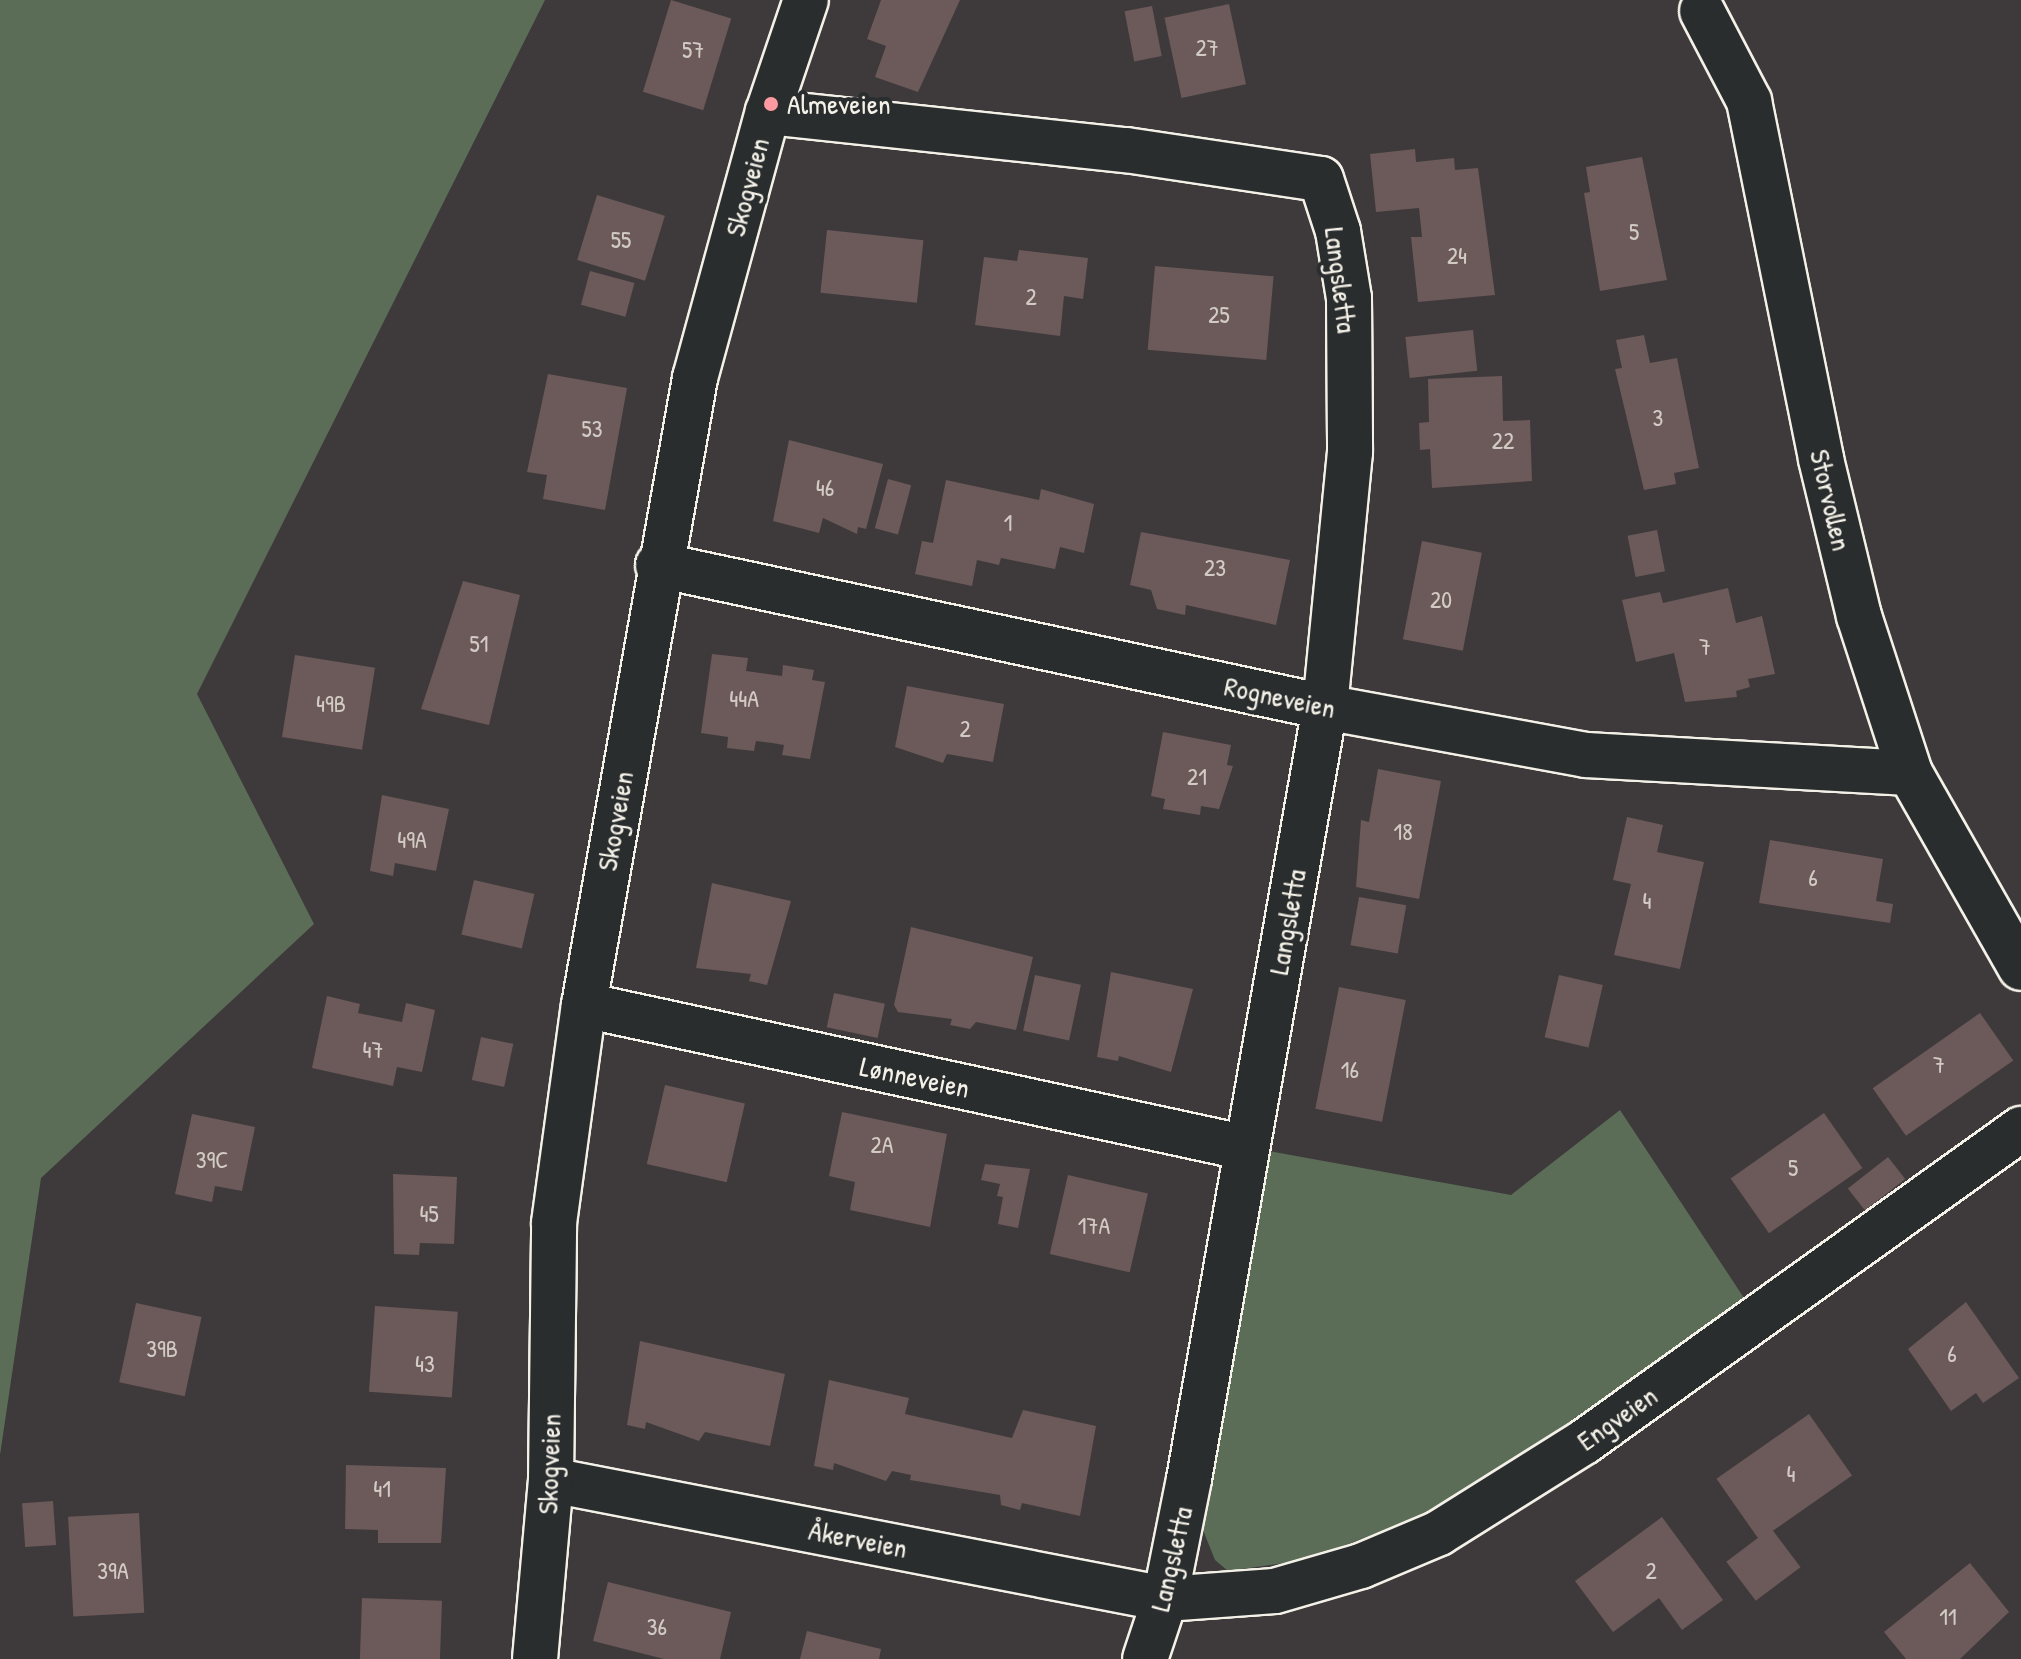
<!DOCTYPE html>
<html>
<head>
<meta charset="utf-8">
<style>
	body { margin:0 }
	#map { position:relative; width:2021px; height:1659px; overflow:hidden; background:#3e3a3b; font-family:"Patrick Hand",sans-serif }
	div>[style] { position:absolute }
	.green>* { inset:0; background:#5b6d57 }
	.building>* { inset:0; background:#6c5959; transform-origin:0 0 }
	.roads { filter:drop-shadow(2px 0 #f4f1e8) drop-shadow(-2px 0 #f4f1e8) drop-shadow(0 2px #f4f1e8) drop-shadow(0 -2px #f4f1e8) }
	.minor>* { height:44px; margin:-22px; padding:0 22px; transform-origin:22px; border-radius:22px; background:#2a2d2e }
	.dots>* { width:22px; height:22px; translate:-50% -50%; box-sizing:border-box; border:4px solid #2a2d2e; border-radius:50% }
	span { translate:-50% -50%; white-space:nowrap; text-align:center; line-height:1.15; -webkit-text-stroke:8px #2a2d2e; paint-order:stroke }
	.number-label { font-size:24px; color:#d2cbc4 }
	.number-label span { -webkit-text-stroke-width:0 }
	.poi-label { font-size:28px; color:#f4f1e8 }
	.left { translate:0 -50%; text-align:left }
	.street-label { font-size:28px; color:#f4f1e8 }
</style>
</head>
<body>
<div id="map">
	<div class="green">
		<div style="clip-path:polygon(0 0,545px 0,197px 694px,314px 924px,41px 1178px,0 1455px)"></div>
		<div style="clip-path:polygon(1620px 1110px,1746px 1301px,1451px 1503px,1311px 1559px,1228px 1571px,1215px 1560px,1203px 1530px,1269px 1151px,1511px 1195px)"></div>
	</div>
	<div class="building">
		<div style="left:671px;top:0;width:63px;height:96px;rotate:17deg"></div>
		<div style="clip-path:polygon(881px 0,960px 0,918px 92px,875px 77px,886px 46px,867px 39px)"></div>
		<div style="left:1229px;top:4px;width:82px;height:66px;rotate:78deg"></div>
		<div style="left:1152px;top:6px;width:51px;height:28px;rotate:79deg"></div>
		<div style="clip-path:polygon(1415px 149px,1416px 162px,1454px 158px,1455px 170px,1478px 168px,1495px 295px,1418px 302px,1411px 237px,1422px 237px,1419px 208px,1376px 212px,1370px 154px)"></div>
		<div style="clip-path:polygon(1642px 157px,1667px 280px,1600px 291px,1584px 193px,1590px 192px,1586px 167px)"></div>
		<div style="left:597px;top:195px;width:71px;height:68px;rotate:17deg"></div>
		<div style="left:827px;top:230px;width:97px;height:63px;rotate:6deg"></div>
		<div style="clip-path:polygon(1019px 250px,1088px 258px,1083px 299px,1064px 296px,1060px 336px,975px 325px,984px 257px,1017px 261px)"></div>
		<div style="left:1155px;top:266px;width:119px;height:84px;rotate:5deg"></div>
		<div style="left:590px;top:271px;width:46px;height:35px;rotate:15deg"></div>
		<div style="left:1473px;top:330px;width:41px;height:68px;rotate:84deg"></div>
		<div style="clip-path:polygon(1644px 335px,1650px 363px,1677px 358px,1699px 468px,1674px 473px,1676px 484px,1644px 490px,1615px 369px,1622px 368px,1616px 340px)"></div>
		<div style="clip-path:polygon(548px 374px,627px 388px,605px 510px,543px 499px,547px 475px,527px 472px)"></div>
		<div style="clip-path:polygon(1502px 376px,1503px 421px,1530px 420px,1532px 481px,1432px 488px,1430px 449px,1420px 450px,1419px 423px,1429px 422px,1428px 379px)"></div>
		<div style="clip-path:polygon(789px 440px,883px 464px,866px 529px,858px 527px,857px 534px,823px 518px,819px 533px,773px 521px)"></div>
		<div style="left:888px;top:479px;width:24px;height:51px;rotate:15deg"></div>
		<div style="clip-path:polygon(946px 480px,1039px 500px,1041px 489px,1094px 504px,1084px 553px,1060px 547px,1055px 569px,1001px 558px,999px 565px,977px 560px,972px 586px,915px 574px,922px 541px,933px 543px)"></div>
		<div style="left:1657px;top:530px;width:42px;height:30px;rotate:79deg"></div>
		<div style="clip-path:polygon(1141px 532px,1290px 560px,1276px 625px,1186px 605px,1185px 615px,1157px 609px,1151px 590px,1130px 585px)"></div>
		<div style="left:1422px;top:541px;width:61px;height:100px;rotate:11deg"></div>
		<div style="clip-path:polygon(463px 581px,520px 595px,489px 725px,421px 709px)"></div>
		<div style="clip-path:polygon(1728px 588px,1736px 623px,1762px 616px,1775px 674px,1748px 679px,1750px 687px,1736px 691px,1737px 697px,1685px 702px,1674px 653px,1636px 662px,1622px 600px,1660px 592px,1663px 603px)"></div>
		<div style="clip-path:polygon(712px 654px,748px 658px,746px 671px,782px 676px,783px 665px,814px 670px,812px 680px,825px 682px,810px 759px,782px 755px,784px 745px,772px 743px,756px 741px,754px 751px,727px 748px,728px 737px,701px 733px)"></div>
		<div style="left:295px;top:655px;width:81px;height:83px;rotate:9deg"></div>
		<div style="clip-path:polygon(907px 686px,1004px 704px,993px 762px,947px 754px,943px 763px,895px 747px)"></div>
		<div style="clip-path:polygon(1163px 732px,1231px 745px,1227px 765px,1233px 766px,1219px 809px,1201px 806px,1200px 815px,1163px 809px,1165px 799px,1151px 796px)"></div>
		<div style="clip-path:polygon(1378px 769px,1441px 781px,1419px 899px,1356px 887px,1361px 820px,1369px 822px)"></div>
		<div style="clip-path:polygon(382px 795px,449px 809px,436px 871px,395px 863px,393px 876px,370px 871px)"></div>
		<div style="clip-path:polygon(1627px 817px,1663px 825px,1657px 852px,1704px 862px,1680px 969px,1614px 955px,1631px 884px,1613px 880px)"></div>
		<div style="clip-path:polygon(1770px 840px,1883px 859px,1876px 901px,1893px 904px,1890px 923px,1759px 903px)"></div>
		<div style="left:474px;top:880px;width:62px;height:56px;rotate:13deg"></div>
		<div style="clip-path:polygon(712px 883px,791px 901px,767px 985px,749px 981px,751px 974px,696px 968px)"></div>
		<div style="left:1359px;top:897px;width:48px;height:49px;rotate:10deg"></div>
		<div style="clip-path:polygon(911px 927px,1033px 957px,1016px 1030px,976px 1022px,970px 1029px,950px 1025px,952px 1019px,898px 1012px,894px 1005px)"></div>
		<div style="clip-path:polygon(1111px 972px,1193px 989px,1171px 1072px,1119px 1056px,1118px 1061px,1097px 1057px)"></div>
		<div style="left:1035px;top:975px;width:47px;height:57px;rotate:12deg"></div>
		<div style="left:1559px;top:975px;width:45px;height:64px;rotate:13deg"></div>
		<div style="left:1339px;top:987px;width:68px;height:124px;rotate:11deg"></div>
		<div style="left:834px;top:993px;width:52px;height:35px;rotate:12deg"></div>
		<div style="clip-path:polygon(327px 996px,360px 1004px,358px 1013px,402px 1022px,406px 1003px,435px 1010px,422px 1072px,397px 1067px,393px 1086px,312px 1068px)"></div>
		<div style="left:1980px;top:1013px;width:58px;height:131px;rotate:55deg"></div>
		<div style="left:481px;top:1037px;width:33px;height:44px;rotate:12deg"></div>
		<div style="left:665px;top:1085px;width:82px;height:81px;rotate:13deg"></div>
		<div style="clip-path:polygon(842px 1112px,947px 1134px,930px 1227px,850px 1210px,855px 1182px,829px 1176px)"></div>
		<div style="left:1824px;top:1113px;width:67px;height:114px;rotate:55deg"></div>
		<div style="clip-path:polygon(192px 1114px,255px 1127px,242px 1191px,215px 1186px,212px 1202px,175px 1194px)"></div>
		<div style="left:1888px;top:1157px;width:28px;height:51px;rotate:52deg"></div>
		<div style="clip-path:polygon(985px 1164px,1030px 1169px,1018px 1228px,998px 1224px,1003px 1197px,997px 1196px,1000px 1184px,981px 1180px)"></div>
		<div style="clip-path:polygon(393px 1174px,457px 1177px,454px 1244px,420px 1243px,419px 1255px,394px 1254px)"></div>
		<div style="left:1068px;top:1175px;width:82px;height:81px;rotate:13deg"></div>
		<div style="clip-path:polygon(1966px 1302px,2019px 1378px,1983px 1403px,1976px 1393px,1951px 1411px,1908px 1349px)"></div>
		<div style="left:136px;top:1303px;width:67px;height:81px;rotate:12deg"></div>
		<div style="left:375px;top:1306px;width:83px;height:86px;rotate:4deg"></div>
		<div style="clip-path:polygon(640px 1341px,785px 1374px,770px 1446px,705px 1432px,699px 1441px,646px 1422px,645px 1429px,627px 1425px)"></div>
		<div style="clip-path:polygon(829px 1380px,909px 1398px,905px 1414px,1012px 1438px,1023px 1410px,1096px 1426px,1080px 1516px,1022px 1503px,1020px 1510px,1001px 1505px,1000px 1495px,910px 1480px,911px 1475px,892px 1471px,886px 1481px,834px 1463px,833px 1470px,814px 1466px)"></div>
		<div style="left:1809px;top:1414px;width:75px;height:113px;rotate:55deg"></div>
		<div style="clip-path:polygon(346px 1465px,446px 1468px,441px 1543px,378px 1543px,378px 1530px,345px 1529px)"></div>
		<div style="left:53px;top:1501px;width:44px;height:31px;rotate:86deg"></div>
		<div style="left:139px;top:1513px;width:100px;height:71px;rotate:87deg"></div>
		<div style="clip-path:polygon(1662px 1517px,1723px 1600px,1682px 1630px,1659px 1598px,1613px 1632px,1575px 1581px)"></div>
		<div style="left:1771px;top:1528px;width:49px;height:56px;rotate:53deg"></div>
		<div style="clip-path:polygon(1970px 1563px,2009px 1612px,1960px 1659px,1906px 1659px,1884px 1632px)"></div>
		<div style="clip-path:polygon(608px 1582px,731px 1612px,720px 1659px,664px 1659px,593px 1641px)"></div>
		<div style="left:362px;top:1598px;width:80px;height:61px;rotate:2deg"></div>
		<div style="clip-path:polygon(807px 1631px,881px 1649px,879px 1659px,800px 1659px)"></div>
	</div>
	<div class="roads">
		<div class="minor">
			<div style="left:1702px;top:11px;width:102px;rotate:62.4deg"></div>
			<div style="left:1749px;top:101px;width:365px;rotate:78.6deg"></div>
			<div style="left:1821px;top:459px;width:162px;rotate:76.4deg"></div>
			<div style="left:1859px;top:616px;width:165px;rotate:72deg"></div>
			<div style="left:1910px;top:773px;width:224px;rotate:60.4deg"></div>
			<div style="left:768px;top:112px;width:360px;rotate:6.1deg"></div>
			<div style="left:1126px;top:150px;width:197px;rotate:8.5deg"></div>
			<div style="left:1321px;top:179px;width:55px;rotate:71.9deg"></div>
			<div style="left:1338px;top:231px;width:68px;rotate:80.7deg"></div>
			<div style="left:1349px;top:298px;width:154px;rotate:89.6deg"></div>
			<div style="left:1350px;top:452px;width:256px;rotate:95.6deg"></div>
			<div style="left:1325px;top:707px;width:784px;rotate:99.99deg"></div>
			<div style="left:1189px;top:1479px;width:122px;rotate:101.3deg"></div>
			<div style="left:1165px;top:1599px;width:63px;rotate:108.4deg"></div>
			<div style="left:658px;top:565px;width:682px;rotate:12.02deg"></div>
			<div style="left:1325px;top:707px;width:265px;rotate:10.4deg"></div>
			<div style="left:1586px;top:755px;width:324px;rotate:3.2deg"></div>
			<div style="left:584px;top:1005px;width:678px;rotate:12.17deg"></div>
			<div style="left:551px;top:1480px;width:625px;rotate:10.97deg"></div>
			<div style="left:1165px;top:1599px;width:110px;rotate:-4.2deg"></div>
			<div style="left:1275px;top:1591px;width:90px;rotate:-16.2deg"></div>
			<div style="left:1361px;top:1566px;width:85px;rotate:-22.9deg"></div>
			<div style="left:1439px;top:1533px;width:171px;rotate:-32.1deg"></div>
			<div style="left:1584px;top:1442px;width:538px;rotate:-35.61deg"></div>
			<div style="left:535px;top:1659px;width:180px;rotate:-84.9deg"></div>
			<div style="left:551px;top:1480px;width:257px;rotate:-89.3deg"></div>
			<div style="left:554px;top:1223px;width:220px;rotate:-82.2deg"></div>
			<div style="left:584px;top:1005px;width:637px;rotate:-79.96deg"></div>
			<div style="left:695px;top:378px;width:276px;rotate:-74.7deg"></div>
			<div style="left:768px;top:112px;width:118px;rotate:-71.3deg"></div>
		</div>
	</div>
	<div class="dots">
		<div style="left:771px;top:104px;background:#ff9aa2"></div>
	</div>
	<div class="number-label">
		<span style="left:1207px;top:48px">27</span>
		<span style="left:693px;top:50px">57</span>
		<span style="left:1634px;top:232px">5</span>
		<span style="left:621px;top:240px">55</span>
		<span style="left:1457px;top:256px">24</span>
		<span style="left:1031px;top:297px">2</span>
		<span style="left:1219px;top:315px">25</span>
		<span style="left:1658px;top:418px">3</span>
		<span style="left:592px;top:429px">53</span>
		<span style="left:1503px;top:441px">22</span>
		<span style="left:825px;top:488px">46</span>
		<span style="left:1008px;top:523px">1</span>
		<span style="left:1215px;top:568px">23</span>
		<span style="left:1441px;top:600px">20</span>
		<span style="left:479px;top:644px">51</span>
		<span style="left:1705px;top:647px">7</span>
		<span style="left:744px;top:699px">44A</span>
		<span style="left:331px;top:704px">49B</span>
		<span style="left:965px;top:729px">2</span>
		<span style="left:1197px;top:777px">21</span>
		<span style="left:1403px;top:832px">18</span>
		<span style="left:412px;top:840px">49A</span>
		<span style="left:1813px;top:878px">6</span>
		<span style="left:1647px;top:901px">4</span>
		<span style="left:373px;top:1050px">47</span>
		<span style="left:1939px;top:1065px">7</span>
		<span style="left:1350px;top:1070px">16</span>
		<span style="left:882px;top:1145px">2A</span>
		<span style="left:212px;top:1160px">39C</span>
		<span style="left:1793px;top:1168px">5</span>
		<span style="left:429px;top:1214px">45</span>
		<span style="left:1094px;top:1226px">17A</span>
		<span style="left:162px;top:1349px">39B</span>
		<span style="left:1952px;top:1354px">6</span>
		<span style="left:425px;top:1364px">43</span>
		<span style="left:1791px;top:1474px">4</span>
		<span style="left:382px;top:1489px">41</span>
		<span style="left:113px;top:1571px">39A</span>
		<span style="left:1651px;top:1571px">2</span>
		<span style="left:1948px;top:1617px">11</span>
		<span style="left:657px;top:1627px">36</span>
	</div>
	<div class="poi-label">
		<span class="left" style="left:787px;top:104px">Almeveien</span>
	</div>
	<div class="street-label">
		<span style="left:747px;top:187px;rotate:-75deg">Skogveien</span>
		<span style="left:1341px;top:280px;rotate:83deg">Langsletta</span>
		<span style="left:1831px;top:500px;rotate:77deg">Storvollen</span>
		<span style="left:1280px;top:697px;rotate:12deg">Rogneveien</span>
		<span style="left:615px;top:821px;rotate:-80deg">Skogveien</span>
		<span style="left:1287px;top:922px;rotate:-80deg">Langsletta</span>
		<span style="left:915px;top:1077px;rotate:12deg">Lønneveien</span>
		<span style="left:1617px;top:1418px;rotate:-35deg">Engveien</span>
		<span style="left:549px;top:1464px;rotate:-88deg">Skogveien</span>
		<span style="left:858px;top:1539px;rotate:11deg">Åkerveien</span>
		<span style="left:1171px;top:1559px;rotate:-77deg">Langsletta</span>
	</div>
</div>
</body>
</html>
